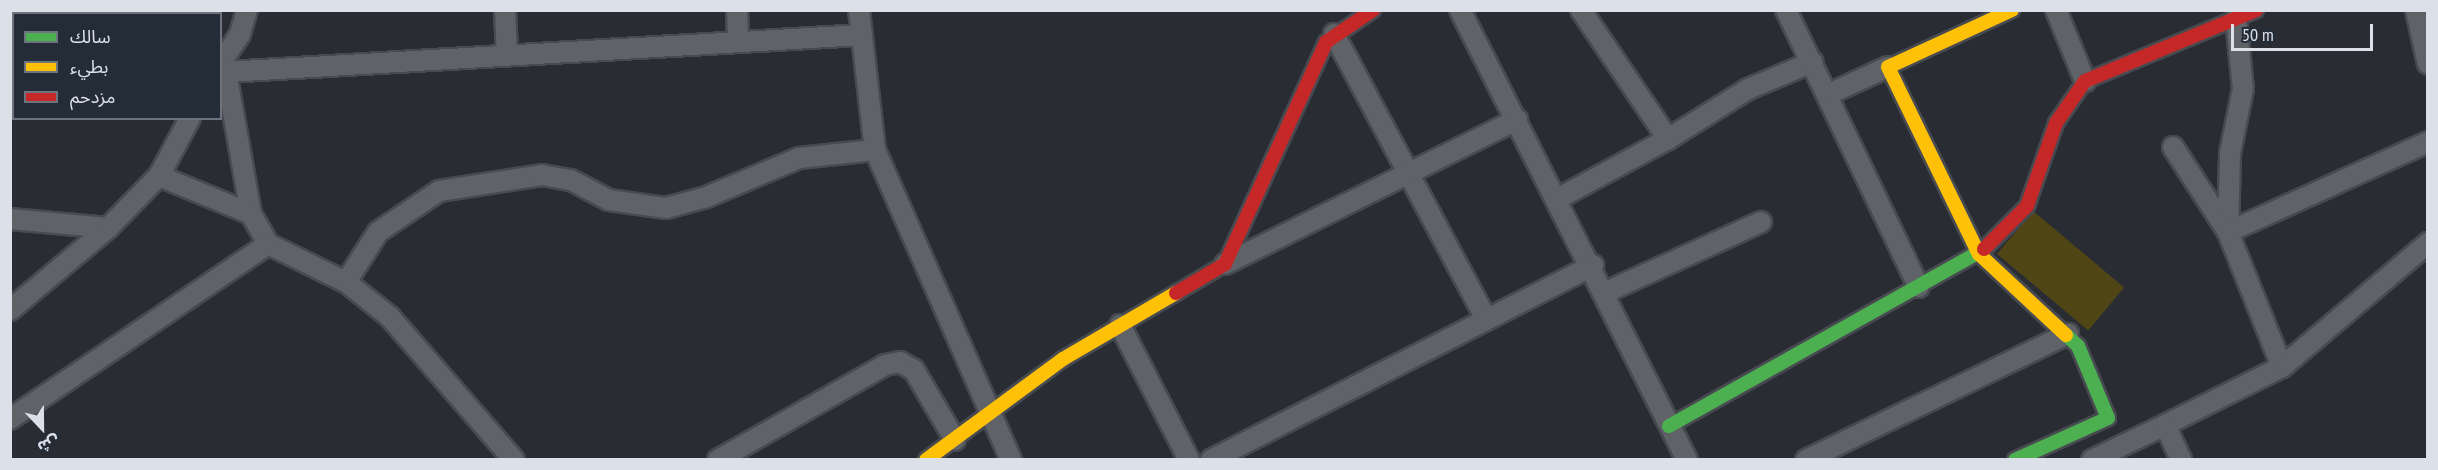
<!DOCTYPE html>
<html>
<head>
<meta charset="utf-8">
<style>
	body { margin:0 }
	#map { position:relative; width:2438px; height:470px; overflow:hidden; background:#292d33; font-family:"PT Sans Narrow","Noto Sans Arabic",sans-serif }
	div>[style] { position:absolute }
	.green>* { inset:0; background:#504615; transform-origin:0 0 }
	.roads { filter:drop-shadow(2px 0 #474a50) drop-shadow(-2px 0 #474a50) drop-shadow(0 2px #474a50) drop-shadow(0 -2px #474a50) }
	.street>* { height:20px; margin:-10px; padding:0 10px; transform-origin:10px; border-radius:10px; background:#5f6368 }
	.fast>* { height:14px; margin:-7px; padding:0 7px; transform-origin:7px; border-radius:7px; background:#4caf50 }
	.slow>* { height:14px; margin:-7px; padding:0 7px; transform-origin:7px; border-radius:7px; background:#ffc107 }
	.jam>* { height:14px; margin:-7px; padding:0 7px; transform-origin:7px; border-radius:7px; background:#c62828 }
	span { translate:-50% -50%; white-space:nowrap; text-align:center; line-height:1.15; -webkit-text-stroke:6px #242c38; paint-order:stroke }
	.frame { position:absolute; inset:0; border:12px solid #dce1e9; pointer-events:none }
	.legend { position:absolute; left:12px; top:12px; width:210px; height:108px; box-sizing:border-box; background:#242c38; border:2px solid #6e747f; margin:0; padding:8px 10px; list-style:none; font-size:18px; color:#dce1e9 }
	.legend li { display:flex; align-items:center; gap:12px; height:30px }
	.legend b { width:30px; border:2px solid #6e747f }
	.north { position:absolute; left:12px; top:398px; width:60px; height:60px; -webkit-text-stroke:4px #242c38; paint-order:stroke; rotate:158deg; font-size:16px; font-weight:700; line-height:24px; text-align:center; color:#dce1e9 }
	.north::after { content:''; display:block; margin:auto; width:21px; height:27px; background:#dce1e9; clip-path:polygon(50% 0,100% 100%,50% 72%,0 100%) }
	.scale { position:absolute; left:2231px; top:24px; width:142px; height:27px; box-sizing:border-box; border:3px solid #dce1e9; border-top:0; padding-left:8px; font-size:18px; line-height:21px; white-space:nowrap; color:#dce1e9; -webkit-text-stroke:4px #242c38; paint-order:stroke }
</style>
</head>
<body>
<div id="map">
	<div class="green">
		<div style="left:2033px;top:211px;width:119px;height:56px;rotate:40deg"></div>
	</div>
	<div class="roads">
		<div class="street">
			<div style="left:505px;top:10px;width:45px;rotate:87.5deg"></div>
			<div style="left:737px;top:10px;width:32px;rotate:88deg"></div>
			<div style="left:859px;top:10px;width:141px;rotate:83.5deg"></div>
			<div style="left:875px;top:150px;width:339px;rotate:66.3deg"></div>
			<div style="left:1460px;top:10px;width:504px;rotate:63.23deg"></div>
			<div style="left:1581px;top:10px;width:156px;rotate:56deg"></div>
			<div style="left:1668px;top:139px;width:94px;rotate:-32deg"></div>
			<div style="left:1748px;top:89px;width:70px;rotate:-22.6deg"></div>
			<div style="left:1786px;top:10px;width:307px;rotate:64.4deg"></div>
			<div style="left:2056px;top:10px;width:77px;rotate:67.8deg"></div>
			<div style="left:2416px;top:10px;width:55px;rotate:77.5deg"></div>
			<div style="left:1334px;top:34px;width:323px;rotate:61.9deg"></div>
			<div style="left:220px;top:64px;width:36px;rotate:-56deg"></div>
			<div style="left:240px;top:34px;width:25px;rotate:-74deg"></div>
			<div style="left:220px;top:68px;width:7px;rotate:34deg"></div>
			<div style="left:226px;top:72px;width:636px;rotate:-3.33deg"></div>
			<div style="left:226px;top:72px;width:144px;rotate:80deg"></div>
			<div style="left:251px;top:214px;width:34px;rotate:60deg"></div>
			<div style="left:268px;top:244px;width:87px;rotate:26deg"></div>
			<div style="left:346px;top:282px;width:56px;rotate:38.5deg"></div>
			<div style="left:390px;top:317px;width:189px;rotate:49.1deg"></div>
			<div style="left:1829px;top:94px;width:65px;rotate:-24.6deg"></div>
			<div style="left:2173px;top:147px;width:101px;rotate:57.1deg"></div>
			<div style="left:159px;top:176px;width:100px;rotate:22.4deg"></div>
			<div style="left:1557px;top:199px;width:126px;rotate:-28.4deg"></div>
			<div style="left:10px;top:219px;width:98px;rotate:5.2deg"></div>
			<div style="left:2228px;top:232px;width:79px;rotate:-88.5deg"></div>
			<div style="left:2230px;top:153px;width:65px;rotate:-78.5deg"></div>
			<div style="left:2243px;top:89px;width:70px;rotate:-95.7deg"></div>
			<div style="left:1225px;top:264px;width:326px;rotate:-26.3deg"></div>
			<div style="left:346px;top:282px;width:59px;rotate:-57.4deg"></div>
			<div style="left:378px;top:232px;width:73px;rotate:-33.9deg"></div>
			<div style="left:439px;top:191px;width:104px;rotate:-8.8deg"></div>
			<div style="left:542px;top:175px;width:29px;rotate:10deg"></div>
			<div style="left:571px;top:180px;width:43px;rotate:27.8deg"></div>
			<div style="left:609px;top:200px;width:58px;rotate:8deg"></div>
			<div style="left:666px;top:208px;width:39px;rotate:-15deg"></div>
			<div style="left:704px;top:198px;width:103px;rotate:-22.8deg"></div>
			<div style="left:799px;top:158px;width:76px;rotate:-6deg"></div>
			<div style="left:1606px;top:292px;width:170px;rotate:-24.3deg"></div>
			<div style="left:10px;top:310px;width:128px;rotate:-39.9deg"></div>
			<div style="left:108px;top:228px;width:73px;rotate:-45.6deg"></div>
			<div style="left:159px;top:176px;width:66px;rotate:-61.9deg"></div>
			<div style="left:1120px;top:325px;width:152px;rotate:62.9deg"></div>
			<div style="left:2282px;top:367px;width:145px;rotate:-111.8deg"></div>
			<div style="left:2228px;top:232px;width:219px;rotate:-24.2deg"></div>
			<div style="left:10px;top:419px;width:312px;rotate:-34.1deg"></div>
			<div style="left:2165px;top:425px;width:131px;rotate:-26.4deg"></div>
			<div style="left:2282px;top:367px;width:192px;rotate:-40.3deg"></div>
			<div style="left:718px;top:460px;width:192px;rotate:-29.6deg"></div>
			<div style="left:885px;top:365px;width:15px;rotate:-11deg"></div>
			<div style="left:900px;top:362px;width:16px;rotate:30deg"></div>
			<div style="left:914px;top:370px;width:81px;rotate:59.6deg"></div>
			<div style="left:1211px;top:460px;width:429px;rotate:-27deg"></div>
			<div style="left:1806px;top:460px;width:291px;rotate:-25.7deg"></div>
			<div style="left:2092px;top:460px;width:81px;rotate:-25.6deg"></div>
			<div style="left:2165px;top:425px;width:38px;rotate:65deg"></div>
		</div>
		<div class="fast">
			<div style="left:1669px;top:426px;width:361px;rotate:-29.3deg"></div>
			<div style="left:2015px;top:460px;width:102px;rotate:-24.3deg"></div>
			<div style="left:2108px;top:418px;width:78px;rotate:-112.6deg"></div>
			<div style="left:2078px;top:346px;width:16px;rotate:-137deg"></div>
		</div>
		<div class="slow">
			<div style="left:2012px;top:10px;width:136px;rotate:155.3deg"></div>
			<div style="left:1888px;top:67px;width:208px;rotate:64.1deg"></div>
			<div style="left:1979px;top:254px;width:119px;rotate:43deg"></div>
			<div style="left:926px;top:460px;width:170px;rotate:-36.4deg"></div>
			<div style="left:1063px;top:359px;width:131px;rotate:-30.3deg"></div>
		</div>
		<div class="jam">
			<div style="left:1984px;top:249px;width:61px;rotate:-45deg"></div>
			<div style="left:2027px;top:206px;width:88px;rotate:-70.7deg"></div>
			<div style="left:2056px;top:123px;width:51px;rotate:-55.4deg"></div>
			<div style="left:2085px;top:81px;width:185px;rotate:-22.5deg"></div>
			<div style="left:1176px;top:293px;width:57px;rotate:-30.6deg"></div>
			<div style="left:1225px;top:264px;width:244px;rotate:-65.5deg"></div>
			<div style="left:1326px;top:42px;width:57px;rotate:-34.2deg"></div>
		</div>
	</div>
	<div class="frame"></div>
	<ul class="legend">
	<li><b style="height:8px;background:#4caf50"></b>سالك</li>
	<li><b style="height:8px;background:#ffc107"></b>بطيء</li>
	<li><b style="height:8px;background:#c62828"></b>مزدحم</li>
	</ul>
	<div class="north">ش</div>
	<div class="scale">50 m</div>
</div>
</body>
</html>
